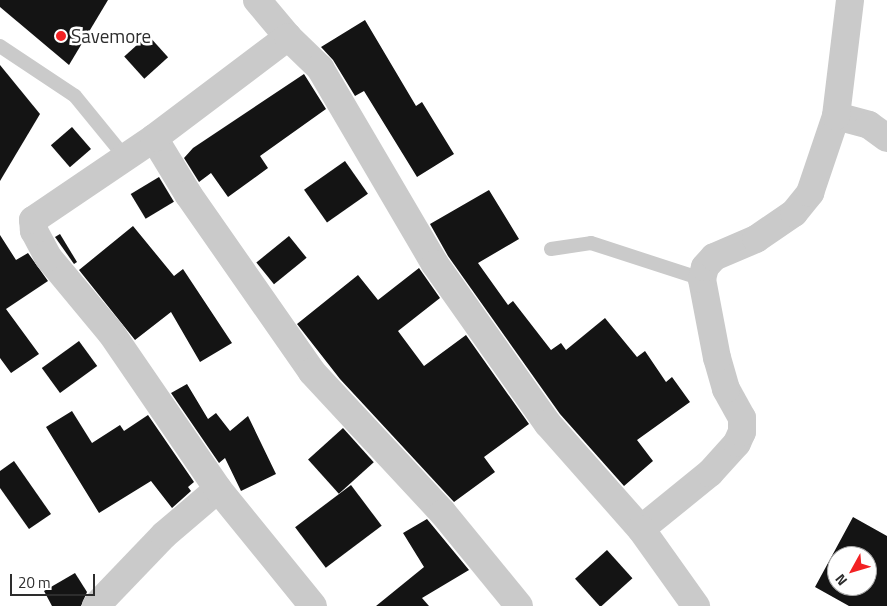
<!DOCTYPE html>
<html>
<head>
<meta charset="utf-8">
<style>
	body { margin:0 }
	#map { position:relative; width:887px; height:606px; overflow:hidden; background:#fff; font-family:"Titillium Web",sans-serif }
	div>[style] { position:absolute }
	.building>* { inset:0; background:#141414; transform-origin:0 0 }
	.service>* { height:14px; margin:-7px; padding:0 7px; transform-origin:7px; border-radius:7px; background:#cacaca }
	.minor>* { height:28px; margin:-14px; padding:0 14px; transform-origin:14px; border-radius:14px; background:#cacaca }
	.dots>* { width:14px; height:14px; translate:-50% -50%; box-sizing:border-box; border:2px solid #fff; border-radius:50% }
	span { translate:-50% -50%; white-space:nowrap; text-align:center; line-height:1.15; -webkit-text-stroke:5px #fff; paint-order:stroke }
	.poi-label { font-size:19px; color:#2d2d2d }
	.left { translate:0 -50%; text-align:left }
	.north { position:absolute; left:827px; top:546px; width:50px; height:50px; box-sizing:border-box; background:#fff; border:1px solid #ababab; border-radius:50%; rotate:231deg; font-size:14px; font-weight:700; line-height:20px; text-align:center; color:#2d2d2d }
	.north::after { content:''; display:block; margin:auto; width:18px; height:22px; background:#f22123; clip-path:polygon(50% 0,100% 100%,50% 72%,0 100%) }
	.scale { position:absolute; left:10px; top:574px; width:85px; height:22px; box-sizing:border-box; border:2px solid #2d2d2d; border-top:0; padding-left:6px; font-size:15px; line-height:18px; white-space:nowrap; color:#2d2d2d; -webkit-text-stroke:4px #fff; paint-order:stroke }
</style>
</head>
<body>
<div id="map">
	<div class="building">
		<div style="clip-path:polygon(0 0,108px 0,69px 65px,0 7px)"></div>
		<div style="clip-path:polygon(365px 20px,416px 106px,422px 102px,454px 154px,417px 177px,364px 91px,355px 96px,333px 60px,321px 47px)"></div>
		<div style="left:148px;top:35px;width:30px;height:32px;rotate:48deg"></div>
		<div style="clip-path:polygon(0 65px,40px 114px,0 181px)"></div>
		<div style="clip-path:polygon(304px 74px,326px 109px,260px 156px,268px 168px,228px 197px,211px 173px,199px 182px,184px 158px,193px 148px)"></div>
		<div style="left:72px;top:127px;width:29px;height:28px;rotate:49deg"></div>
		<div style="left:345px;top:161px;width:40px;height:50px;rotate:55deg"></div>
		<div style="left:159px;top:177px;width:29px;height:33px;rotate:59deg"></div>
		<div style="clip-path:polygon(489px 190px,519px 239px,478px 263px,508px 305px,513px 301px,551px 350px,561px 343px,566px 350px,605px 318px,637px 357px,645px 351px,666px 382px,672px 377px,690px 402px,637px 440px,653px 461px,624px 486px,560px 414px,448px 256px,430px 224px)"></div>
		<div style="clip-path:polygon(133px 226px,174px 276px,183px 269px,232px 343px,200px 362px,171px 312px,135px 340px,79px 270px)"></div>
		<div style="clip-path:polygon(60px 234px,77px 262px,74px 264px,55px 237px)"></div>
		<div style="clip-path:polygon(0 235px,16px 260px,28px 253px,48px 281px,6px 309px,39px 354px,11px 373px,0 358px)"></div>
		<div style="left:289px;top:236px;width:28px;height:42px;rotate:51deg"></div>
		<div style="clip-path:polygon(419px 268px,440px 298px,398px 331px,424px 366px,466px 335px,529px 424px,484px 457px,495px 472px,454px 502px,340px 379px,297px 324px,358px 275px,378px 300px)"></div>
		<div style="left:79px;top:341px;width:31px;height:46px;rotate:54deg"></div>
		<div style="clip-path:polygon(187px 384px,208px 419px,216px 413px,230px 431px,248px 416px,276px 474px,241px 491px,225px 458px,219px 463px,171px 393px)"></div>
		<div style="clip-path:polygon(72px 411px,92px 443px,120px 425px,124px 431px,148px 415px,194px 482px,188px 487px,191px 491px,172px 508px,151px 481px,99px 513px,46px 427px)"></div>
		<div style="left:343px;top:428px;width:46px;height:47px;rotate:48deg"></div>
		<div style="clip-path:polygon(14px 461px,51px 514px,29px 529px,0 488px,0 471px)"></div>
		<div style="left:351px;top:485px;width:51px;height:70px;rotate:53deg"></div>
		<div style="clip-path:polygon(evenodd,853px 517px,887px 536px,887px 606px,849px 606px,815px 587px,853px 517px,837px 556px,867px 556px,867px 586px,837px 586px,837px 556px)"></div>
		<div style="clip-path:polygon(427px 519px,469px 570px,422px 598px,429px 606px,376px 606px,424px 567px,403px 533px)"></div>
		<div style="left:607px;top:550px;width:38px;height:43px;rotate:48deg"></div>
		<div style="clip-path:polygon(75px 573px,87px 592px,81px 606px,52px 606px,44px 591px)"></div>
	</div>
	<div class="service">
		<div style="left:0;top:46px;width:90px;rotate:33.7deg"></div>
		<div style="left:75px;top:96px;width:77px;rotate:50.8deg"></div>
		<div style="left:551px;top:249px;width:40px;rotate:-8.5deg"></div>
		<div style="left:591px;top:243px;width:117px;rotate:18deg"></div>
	</div>
	<div class="minor">
		<div style="left:257px;top:0;width:48px;rotate:50deg"></div>
		<div style="left:836px;top:116px;width:34px;rotate:15deg"></div>
		<div style="left:869px;top:125px;width:22px;rotate:36deg"></div>
		<div style="left:154px;top:138px;width:66px;rotate:58.7deg"></div>
		<div style="left:188px;top:194px;width:217px;rotate:55.1deg"></div>
		<div style="left:312px;top:372px;width:192px;rotate:47.1deg"></div>
		<div style="left:443px;top:513px;width:120px;rotate:50.7deg"></div>
		<div style="left:641px;top:529px;width:89px;rotate:-39.1deg"></div>
		<div style="left:710px;top:473px;width:40px;rotate:-48deg"></div>
		<div style="left:737px;top:443px;width:12px;rotate:-66deg"></div>
		<div style="left:742px;top:432px;width:14px;rotate:-90deg"></div>
		<div style="left:742px;top:418px;width:33px;rotate:-119deg"></div>
		<div style="left:726px;top:389px;width:32px;rotate:-106deg"></div>
		<div style="left:717px;top:358px;width:80px;rotate:-100.8deg"></div>
		<div style="left:702px;top:279px;width:12px;rotate:-76deg"></div>
		<div style="left:705px;top:267px;width:13px;rotate:-48deg"></div>
		<div style="left:714px;top:257px;width:46px;rotate:-23.2deg"></div>
		<div style="left:756px;top:239px;width:46px;rotate:-34.4deg"></div>
		<div style="left:794px;top:213px;width:26px;rotate:-51deg"></div>
		<div style="left:810px;top:193px;width:81px;rotate:-71.3deg"></div>
		<div style="left:836px;top:116px;width:117px;rotate:-83.1deg"></div>
		<div style="left:96px;top:606px;width:98px;rotate:-46.2deg"></div>
		<div style="left:164px;top:535px;width:71px;rotate:-40.4deg"></div>
		<div style="left:313px;top:606px;width:151px;rotate:-129.1deg"></div>
		<div style="left:218px;top:489px;width:189px;rotate:-124.4deg"></div>
		<div style="left:111px;top:333px;width:99px;rotate:-129.7deg"></div>
		<div style="left:48px;top:257px;width:30px;rotate:-118deg"></div>
		<div style="left:34px;top:231px;width:11px;rotate:-95deg"></div>
		<div style="left:33px;top:220px;width:146px;rotate:-34.1deg"></div>
		<div style="left:154px;top:138px;width:168px;rotate:-37deg"></div>
		<div style="left:288px;top:37px;width:45px;rotate:44.1deg"></div>
		<div style="left:320px;top:68px;width:227px;rotate:59.6deg"></div>
		<div style="left:435px;top:264px;width:196px;rotate:54.8deg"></div>
		<div style="left:548px;top:424px;width:140px;rotate:48.5deg"></div>
		<div style="left:641px;top:529px;width:95px;rotate:54.5deg"></div>
	</div>
	<div class="dots">
		<div style="left:61px;top:36px;background:#f22123"></div>
	</div>
	<div class="poi-label">
		<span class="left" style="left:71px;top:36px">Savemore</span>
	</div>
	<div class="north">N</div>
	<div class="scale">20 m</div>
</div>
</body>
</html>
